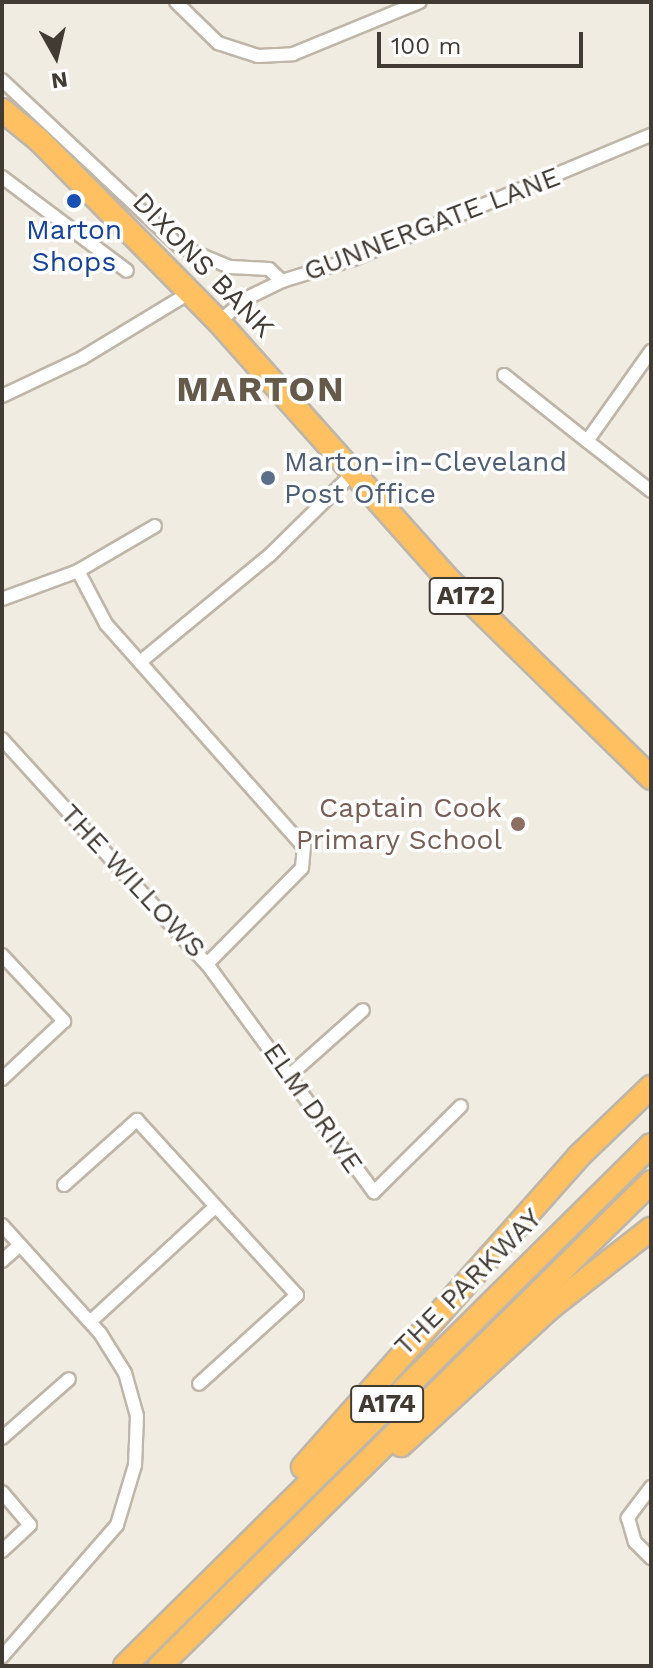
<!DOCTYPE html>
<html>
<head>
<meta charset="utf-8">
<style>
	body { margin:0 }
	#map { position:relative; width:653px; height:1668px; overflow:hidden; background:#f1ece2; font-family:"Work Sans",sans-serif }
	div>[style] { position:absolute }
	.roads { filter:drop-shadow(2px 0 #bfb6a8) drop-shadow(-2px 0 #bfb6a8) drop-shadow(0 2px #bfb6a8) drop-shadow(0 -2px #bfb6a8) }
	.street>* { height:12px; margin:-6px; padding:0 6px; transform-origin:6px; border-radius:6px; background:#fff }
	.highway>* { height:22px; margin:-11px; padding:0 11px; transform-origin:11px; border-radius:11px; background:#fec060 }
	.dots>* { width:22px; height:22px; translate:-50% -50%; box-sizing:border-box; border:4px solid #fff; border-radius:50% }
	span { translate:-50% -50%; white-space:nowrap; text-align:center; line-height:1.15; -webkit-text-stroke:7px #fff; paint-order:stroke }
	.shield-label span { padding:2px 6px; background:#fff; border:2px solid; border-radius:6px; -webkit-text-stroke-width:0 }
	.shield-label { font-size:26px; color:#423b33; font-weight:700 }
	.street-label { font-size:28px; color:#423b33 }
	.transit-label { font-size:28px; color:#164399 }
	.service-label { font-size:28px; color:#4e5e75 }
	.left { translate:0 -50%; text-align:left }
	.education-label { font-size:28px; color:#785e54 }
	.right { translate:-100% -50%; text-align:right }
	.district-label { font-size:36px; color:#65594a; font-weight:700; letter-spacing:2px }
	.frame { position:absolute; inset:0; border:4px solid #423b33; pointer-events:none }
	.north { position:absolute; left:16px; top:16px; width:80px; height:80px; -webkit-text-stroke:6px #fff; paint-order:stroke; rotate:172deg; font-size:22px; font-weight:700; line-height:32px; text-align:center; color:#423b33 }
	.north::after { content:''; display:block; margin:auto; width:28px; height:36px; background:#423b33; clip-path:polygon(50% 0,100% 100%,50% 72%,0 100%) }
	.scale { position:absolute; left:377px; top:32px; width:206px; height:36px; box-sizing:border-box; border:4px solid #423b33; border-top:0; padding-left:10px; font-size:24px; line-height:28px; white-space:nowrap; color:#423b33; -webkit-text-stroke:6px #fff; paint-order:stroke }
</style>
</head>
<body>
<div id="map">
	<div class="roads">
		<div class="street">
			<div style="left:176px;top:2px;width:59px;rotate:44.3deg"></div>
			<div style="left:218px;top:43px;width:42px;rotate:18deg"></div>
			<div style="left:258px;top:56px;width:35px;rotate:-3deg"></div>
			<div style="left:293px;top:54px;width:137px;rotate:-22.3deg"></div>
			<div style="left:2px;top:80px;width:243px;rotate:43.2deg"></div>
			<div style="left:179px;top:246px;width:55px;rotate:22.4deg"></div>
			<div style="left:230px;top:267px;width:39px;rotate:3deg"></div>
			<div style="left:269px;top:269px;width:18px;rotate:43deg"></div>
			<div style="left:2px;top:177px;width:156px;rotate:36.9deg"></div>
			<div style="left:219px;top:322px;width:35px;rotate:-41deg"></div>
			<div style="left:245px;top:299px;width:41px;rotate:-25.9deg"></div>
			<div style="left:282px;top:281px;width:75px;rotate:-17deg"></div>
			<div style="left:354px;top:259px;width:322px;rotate:-22.7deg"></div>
			<div style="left:651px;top:351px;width:110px;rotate:125.4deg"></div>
			<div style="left:587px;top:441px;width:81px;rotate:38deg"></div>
			<div style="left:504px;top:375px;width:106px;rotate:38.5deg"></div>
			<div style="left:2px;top:396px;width:89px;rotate:-25.4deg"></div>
			<div style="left:82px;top:358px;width:125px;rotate:-31.3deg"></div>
			<div style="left:2px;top:599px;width:81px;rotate:-20.2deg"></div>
			<div style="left:78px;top:571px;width:89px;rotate:-30.3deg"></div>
			<div style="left:140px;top:662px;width:168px;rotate:-39.5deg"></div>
			<div style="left:270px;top:555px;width:115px;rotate:-44.6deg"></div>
			<div style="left:2px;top:739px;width:304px;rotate:47.7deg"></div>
			<div style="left:207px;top:964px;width:135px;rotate:-45.3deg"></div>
			<div style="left:302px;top:868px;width:21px;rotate:-85deg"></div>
			<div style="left:304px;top:847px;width:298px;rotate:-131.6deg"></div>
			<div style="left:106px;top:624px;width:60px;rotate:-117.8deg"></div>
			<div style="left:2px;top:955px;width:91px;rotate:46.8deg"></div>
			<div style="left:64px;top:1021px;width:85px;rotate:136.9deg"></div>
			<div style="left:207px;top:964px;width:283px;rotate:53.8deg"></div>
			<div style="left:374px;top:1192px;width:122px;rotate:-44.7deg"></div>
			<div style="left:291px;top:1074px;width:96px;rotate:-41.6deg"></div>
			<div style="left:64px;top:1185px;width:98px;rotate:-41.7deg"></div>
			<div style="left:137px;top:1120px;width:237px;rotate:47.6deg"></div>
			<div style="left:297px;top:1295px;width:132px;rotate:137.8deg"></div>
			<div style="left:2px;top:1225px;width:146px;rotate:47.8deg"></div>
			<div style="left:100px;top:1333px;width:47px;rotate:58deg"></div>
			<div style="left:125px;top:1373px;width:45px;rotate:74.4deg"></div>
			<div style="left:137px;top:1416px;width:49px;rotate:92.3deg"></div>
			<div style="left:135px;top:1465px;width:63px;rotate:106.7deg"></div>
			<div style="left:117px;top:1525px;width:175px;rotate:131.1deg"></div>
			<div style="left:2px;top:1261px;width:24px;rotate:-42deg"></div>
			<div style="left:91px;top:1321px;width:168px;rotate:-42.6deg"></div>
			<div style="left:2px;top:1438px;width:89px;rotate:-41.4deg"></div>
			<div style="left:651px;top:1487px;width:39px;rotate:127deg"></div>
			<div style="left:628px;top:1518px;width:25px;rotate:74deg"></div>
			<div style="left:635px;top:1542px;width:23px;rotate:45deg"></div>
			<div style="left:2px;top:1492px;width:43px;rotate:49.7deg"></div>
			<div style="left:30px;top:1525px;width:38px;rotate:137deg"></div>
		</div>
		<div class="highway">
			<div style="left:2px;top:110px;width:48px;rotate:39deg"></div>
			<div style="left:39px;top:140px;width:256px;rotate:45.3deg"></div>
			<div style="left:219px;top:322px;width:344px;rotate:48.3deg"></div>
			<div style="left:448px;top:579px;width:284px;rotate:44.4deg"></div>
			<div style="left:401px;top:1445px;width:204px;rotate:-42.6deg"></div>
			<div style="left:551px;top:1307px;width:127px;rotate:-38deg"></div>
			<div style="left:303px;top:1467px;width:416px;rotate:-48.4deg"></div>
			<div style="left:579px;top:1156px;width:100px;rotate:-43.8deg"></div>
			<div style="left:125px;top:1666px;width:740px;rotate:-44.73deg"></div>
			<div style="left:160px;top:1666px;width:689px;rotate:-44.59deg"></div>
		</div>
	</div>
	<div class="dots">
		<div style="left:74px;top:201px;background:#1a4fb4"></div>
		<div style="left:268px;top:478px;background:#5c6f8a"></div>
		<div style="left:518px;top:824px;background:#8d6e63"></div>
	</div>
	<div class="shield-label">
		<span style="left:466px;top:596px">A172</span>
		<span style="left:387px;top:1404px">A174</span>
	</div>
	<div class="street-label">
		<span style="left:432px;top:224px;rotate:-21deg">GUNNERGATE LANE</span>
		<span style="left:203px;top:265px;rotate:46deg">DIXONS BANK</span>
		<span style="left:133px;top:881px;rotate:47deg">THE WILLOWS</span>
		<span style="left:313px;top:1108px;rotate:55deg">ELM DRIVE</span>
		<span style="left:468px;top:1282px;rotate:-45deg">THE PARKWAY</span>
	</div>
	<div class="transit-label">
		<span style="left:74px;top:246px">Marton<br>Shops</span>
	</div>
	<div class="service-label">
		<span class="left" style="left:284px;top:478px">Marton-in-Cleveland<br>Post Office</span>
	</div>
	<div class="education-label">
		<span class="right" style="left:502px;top:824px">Captain Cook<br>Primary School</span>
	</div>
	<div class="district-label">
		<span style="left:261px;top:390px">MARTON</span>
	</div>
	<div class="frame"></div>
	<div class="north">N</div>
	<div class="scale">100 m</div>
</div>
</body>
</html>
